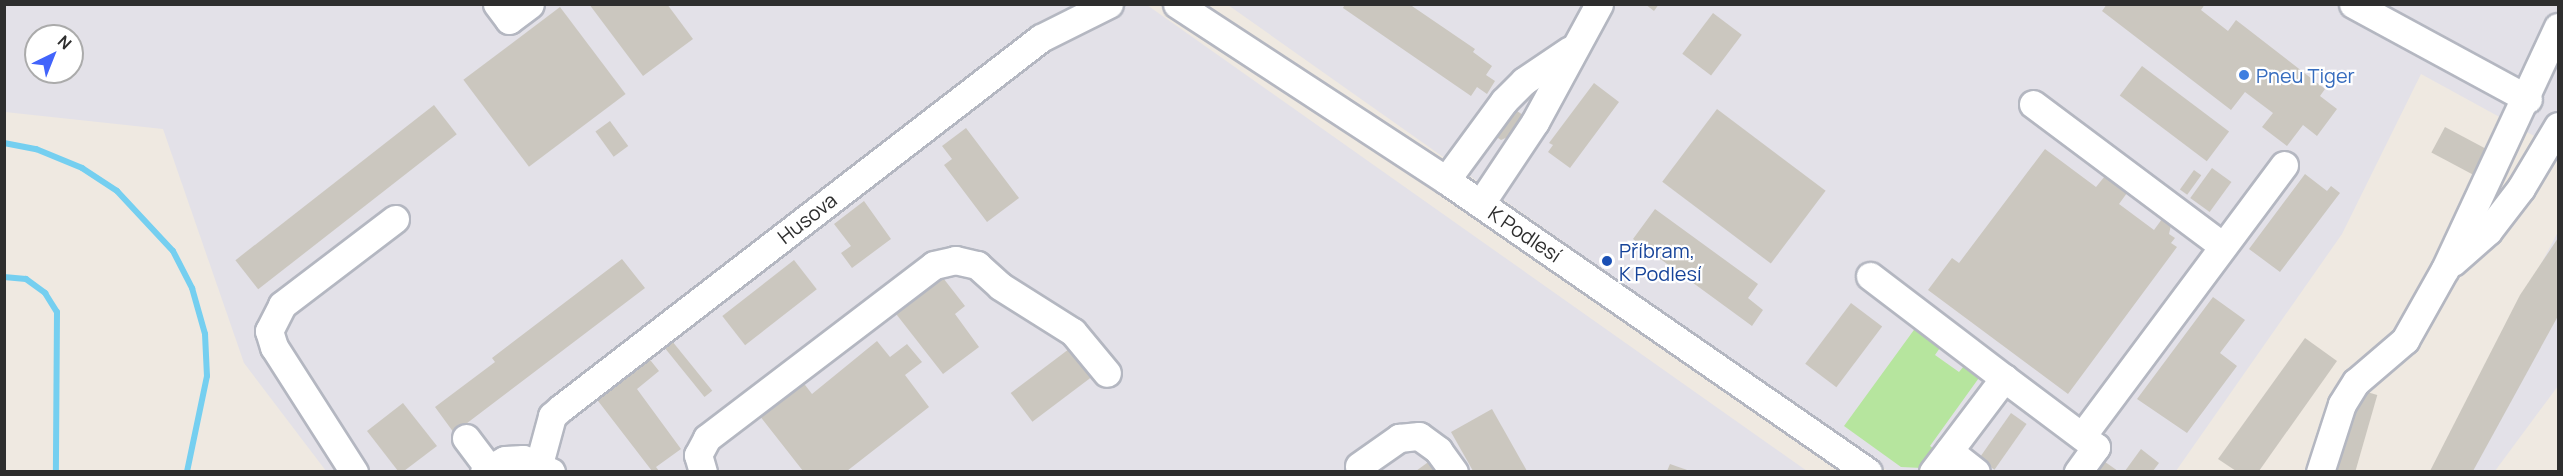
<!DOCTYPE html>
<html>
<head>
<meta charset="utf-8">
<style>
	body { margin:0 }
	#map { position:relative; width:2563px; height:476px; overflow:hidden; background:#efe9e1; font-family:Manrope,sans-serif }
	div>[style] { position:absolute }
	.industrial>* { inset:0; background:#e3e1e8 }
	.green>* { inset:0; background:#b6e59e }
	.stream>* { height:6px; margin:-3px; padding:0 3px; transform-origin:3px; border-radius:3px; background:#75cff0 }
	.building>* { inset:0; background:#cbc7bf; transform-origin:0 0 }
	.roads { filter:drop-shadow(2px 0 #b4b7c1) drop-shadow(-2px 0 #b4b7c1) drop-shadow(0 2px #b4b7c1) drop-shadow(0 -2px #b4b7c1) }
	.minor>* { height:27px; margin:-13.5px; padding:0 13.5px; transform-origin:13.5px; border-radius:13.5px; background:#fff }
	.dots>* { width:16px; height:16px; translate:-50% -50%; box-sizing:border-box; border:3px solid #fff; border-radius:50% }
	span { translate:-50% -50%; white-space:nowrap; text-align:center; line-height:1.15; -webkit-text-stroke:4.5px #fff; paint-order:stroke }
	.shop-label { font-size:20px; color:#366cbe }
	.left { translate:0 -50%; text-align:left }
	.street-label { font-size:20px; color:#2e2e2e }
	.transit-label { font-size:20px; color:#164399 }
	.frame { position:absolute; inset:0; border:6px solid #2e2e2e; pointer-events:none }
	.north { position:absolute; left:24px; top:24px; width:60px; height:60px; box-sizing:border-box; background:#fff; border:2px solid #ababab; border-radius:50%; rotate:43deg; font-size:16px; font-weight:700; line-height:24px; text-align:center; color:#2e2e2e }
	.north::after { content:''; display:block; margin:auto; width:21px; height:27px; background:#4264fb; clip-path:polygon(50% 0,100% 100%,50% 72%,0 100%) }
</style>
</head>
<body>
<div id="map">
	<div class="industrial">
		<div style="clip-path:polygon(evenodd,4px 5px,1147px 5px,1807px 471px,326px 471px,244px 363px,163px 129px,5px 112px,4px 5px,36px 36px,72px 36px,72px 72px,36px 72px,36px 36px)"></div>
		<div style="clip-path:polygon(1228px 5px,2558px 5px,2558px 149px,2421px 74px,2342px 234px,2176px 471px,1888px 471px)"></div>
		<div style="clip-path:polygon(2558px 232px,2558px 386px,2495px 471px,2430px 472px)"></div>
	</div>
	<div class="green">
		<div style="clip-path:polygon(1919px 323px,1944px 342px,1935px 355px,1959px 372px,1968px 361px,1981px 375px,1930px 446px,1938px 452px,1922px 468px,1901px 467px,1844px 426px)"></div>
	</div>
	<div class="stream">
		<div style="left:4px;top:143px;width:33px;rotate:11deg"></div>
		<div style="left:36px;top:149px;width:50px;rotate:22.4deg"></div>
		<div style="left:82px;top:168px;width:42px;rotate:33.3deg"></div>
		<div style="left:117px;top:191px;width:82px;rotate:47deg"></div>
		<div style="left:173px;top:251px;width:42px;rotate:62.8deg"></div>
		<div style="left:192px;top:288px;width:48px;rotate:74.2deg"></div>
		<div style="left:205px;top:334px;width:42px;rotate:87.3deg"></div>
		<div style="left:207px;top:376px;width:98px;rotate:101.8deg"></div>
		<div style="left:4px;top:277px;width:22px;rotate:5deg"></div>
		<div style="left:26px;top:279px;width:24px;rotate:36deg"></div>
		<div style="left:45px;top:293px;width:22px;rotate:58deg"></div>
		<div style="left:57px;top:312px;width:160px;rotate:90.4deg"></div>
	</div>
	<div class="building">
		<div style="clip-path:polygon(589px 4px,667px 4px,693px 39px,643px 76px)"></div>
		<div style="clip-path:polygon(1345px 4px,1409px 4px,1475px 49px,1473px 52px,1492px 66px,1486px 75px,1495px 81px,1487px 94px,1477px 87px,1471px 96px,1343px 8px)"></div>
		<div style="clip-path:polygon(1645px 4px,1659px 4px,1654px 11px)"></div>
		<div style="clip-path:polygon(2107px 4px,2205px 4px,2201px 10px,2228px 31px,2236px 20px,2325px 89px,2320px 96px,2337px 109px,2317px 136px,2303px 125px,2287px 146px,2262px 127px,2273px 113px,2245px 92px,2231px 110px,2102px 11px)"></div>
		<div style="left:560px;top:7px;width:109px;height:121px;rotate:53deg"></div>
		<div style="left:1713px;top:13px;width:36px;height:51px;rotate:37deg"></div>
		<div style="left:2142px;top:66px;width:109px;height:37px;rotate:37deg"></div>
		<div style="clip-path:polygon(1594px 83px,1619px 102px,1570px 168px,1548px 152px,1553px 145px,1549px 143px)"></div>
		<div style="left:434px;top:105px;width:37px;height:252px;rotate:52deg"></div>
		<div style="clip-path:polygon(1508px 105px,1523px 115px,1508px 137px,1501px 140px,1492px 134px)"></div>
		<div style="left:1717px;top:109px;width:136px;height:91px;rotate:37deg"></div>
		<div style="left:610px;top:121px;width:31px;height:18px;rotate:54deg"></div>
		<div style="left:2445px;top:127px;width:50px;height:29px;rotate:28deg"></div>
		<div style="clip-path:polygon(966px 128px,1019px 198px,987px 222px,944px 165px,952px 159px,942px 146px)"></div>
		<div style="clip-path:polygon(2045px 149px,2096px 187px,2105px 176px,2127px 193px,2119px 204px,2154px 230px,2162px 219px,2171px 225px,2169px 234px,2175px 238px,2171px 243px,2177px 247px,2068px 394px,1928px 290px,1952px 258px,1959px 263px)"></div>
		<div style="left:2212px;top:168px;width:24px;height:37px;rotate:36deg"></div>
		<div style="left:2194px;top:170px;width:9px;height:24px;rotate:36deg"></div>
		<div style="clip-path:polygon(2305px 174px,2327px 191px,2331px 186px,2340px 193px,2280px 272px,2249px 249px)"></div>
		<div style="clip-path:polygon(864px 201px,891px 239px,852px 268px,841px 253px,851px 246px,834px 224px)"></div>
		<div style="clip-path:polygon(1655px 209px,1758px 284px,1748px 298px,1763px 310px,1752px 326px,1633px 239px)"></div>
		<div style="clip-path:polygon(2558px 238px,2558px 316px,2473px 471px,2430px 471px,2520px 295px)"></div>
		<div style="clip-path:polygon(622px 259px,645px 288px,454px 433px,435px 407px,495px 362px,492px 358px)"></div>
		<div style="left:794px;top:260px;width:37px;height:91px;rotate:52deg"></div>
		<div style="clip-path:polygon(940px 274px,965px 306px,955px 314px,979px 347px,943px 374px,893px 310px)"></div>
		<div style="clip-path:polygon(2213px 297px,2245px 320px,2220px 353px,2237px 366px,2187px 433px,2137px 399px)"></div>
		<div style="left:1851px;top:303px;width:39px;height:76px;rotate:37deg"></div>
		<div style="clip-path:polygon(2305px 338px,2337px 361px,2259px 471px,2236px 471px,2218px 459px)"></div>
		<div style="left:672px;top:341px;width:64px;height:10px;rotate:51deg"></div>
		<div style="clip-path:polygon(877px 341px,890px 357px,907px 344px,922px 362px,905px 375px,929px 407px,847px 471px,803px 471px,759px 415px,802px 381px,812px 394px)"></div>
		<div style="left:1069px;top:349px;width:36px;height:73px;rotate:53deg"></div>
		<div style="clip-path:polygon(647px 356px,659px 371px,637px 389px,681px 449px,656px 467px,659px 471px,652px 471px,595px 397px)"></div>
		<div style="left:2360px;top:390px;width:18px;height:85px;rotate:16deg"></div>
		<div style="clip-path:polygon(403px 403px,437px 446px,404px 471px,398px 471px,367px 431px)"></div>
		<div style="clip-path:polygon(1492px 409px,1527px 471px,1473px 471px,1451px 432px)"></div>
		<div style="left:2011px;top:413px;width:19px;height:56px;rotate:35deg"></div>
		<div style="clip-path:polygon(2141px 449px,2159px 463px,2153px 471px,2125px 471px)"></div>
		<div style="clip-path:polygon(2098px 457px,2118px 471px,2088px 471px)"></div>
		<div style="clip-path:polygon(1431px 460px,1440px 471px,1416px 471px)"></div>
		<div style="clip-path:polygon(1670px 464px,1690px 471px,1667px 471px)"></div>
	</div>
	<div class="roads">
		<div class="minor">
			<div style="left:497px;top:4px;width:20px;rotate:53deg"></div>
			<div style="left:509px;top:20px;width:26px;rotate:-37deg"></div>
			<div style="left:1177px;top:4px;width:321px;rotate:33.2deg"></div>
			<div style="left:1446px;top:180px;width:513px;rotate:34.68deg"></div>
			<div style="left:2353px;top:4px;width:199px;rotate:28.5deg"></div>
			<div style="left:2033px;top:104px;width:237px;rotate:36.8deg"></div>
			<div style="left:1446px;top:180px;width:98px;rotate:-53.7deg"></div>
			<div style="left:1504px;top:101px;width:28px;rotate:-45deg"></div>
			<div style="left:1524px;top:81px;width:55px;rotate:-34deg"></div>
			<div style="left:1481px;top:203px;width:97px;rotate:-56.3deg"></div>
			<div style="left:1535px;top:122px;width:134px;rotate:-61.5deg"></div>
			<div style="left:2453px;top:262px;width:47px;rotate:-41.5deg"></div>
			<div style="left:2488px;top:231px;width:54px;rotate:-52.5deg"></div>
			<div style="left:2521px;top:188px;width:72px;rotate:-59.2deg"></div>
			<div style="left:1870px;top:276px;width:168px;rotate:37.3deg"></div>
			<div style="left:2082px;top:436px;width:338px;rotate:-53.3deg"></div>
			<div style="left:466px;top:438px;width:38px;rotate:53deg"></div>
			<div style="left:1949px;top:451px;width:34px;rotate:38deg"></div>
			<div style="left:539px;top:464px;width:50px;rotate:-74.8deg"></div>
			<div style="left:552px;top:416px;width:12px;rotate:-42deg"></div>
			<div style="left:561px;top:408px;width:606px;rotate:-37.63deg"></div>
			<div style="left:1041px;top:38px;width:76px;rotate:-26.6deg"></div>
			<div style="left:1359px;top:466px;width:49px;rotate:-35deg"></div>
			<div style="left:1399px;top:438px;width:20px;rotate:-6deg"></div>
			<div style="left:1419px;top:436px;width:24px;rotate:36deg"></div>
			<div style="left:1438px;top:450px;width:27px;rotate:54deg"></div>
			<div style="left:354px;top:472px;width:148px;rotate:-122.6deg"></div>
			<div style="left:274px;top:347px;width:17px;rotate:-107deg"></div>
			<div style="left:269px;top:331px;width:29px;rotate:-63deg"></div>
			<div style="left:282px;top:305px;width:142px;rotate:-37.3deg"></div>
			<div style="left:484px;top:472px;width:24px;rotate:-30deg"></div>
			<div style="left:505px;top:460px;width:18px;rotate:-3deg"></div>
			<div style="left:523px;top:459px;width:31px;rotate:25deg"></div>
			<div style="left:703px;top:472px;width:18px;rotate:-106deg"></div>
			<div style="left:698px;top:455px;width:19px;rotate:-62deg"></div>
			<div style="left:707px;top:438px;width:285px;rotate:-37.3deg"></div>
			<div style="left:934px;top:265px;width:22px;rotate:-13deg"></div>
			<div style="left:955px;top:260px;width:23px;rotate:13deg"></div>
			<div style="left:977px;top:265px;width:31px;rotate:42deg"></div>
			<div style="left:1000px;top:286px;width:86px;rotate:32.2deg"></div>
			<div style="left:1073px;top:332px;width:53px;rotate:50.3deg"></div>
			<div style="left:1933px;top:472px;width:118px;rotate:-52.9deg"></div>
			<div style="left:2004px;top:378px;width:115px;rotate:36.9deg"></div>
			<div style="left:2096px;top:447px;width:31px;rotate:126deg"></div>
			<div style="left:2320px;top:472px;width:71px;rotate:-72.1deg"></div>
			<div style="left:2342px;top:404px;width:26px;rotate:-58deg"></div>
			<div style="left:2356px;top:382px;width:65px;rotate:-40.6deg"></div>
			<div style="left:2405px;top:340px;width:81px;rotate:-60.6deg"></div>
			<div style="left:2445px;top:269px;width:267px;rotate:-65deg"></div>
		</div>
	</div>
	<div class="dots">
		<div style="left:2244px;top:75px;background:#3f7fe0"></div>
		<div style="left:1607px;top:261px;background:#1a4fb4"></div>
	</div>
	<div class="shop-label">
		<span class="left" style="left:2256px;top:75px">Pneu Tiger</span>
	</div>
	<div class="street-label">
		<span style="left:807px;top:218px;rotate:-38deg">Husova</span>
		<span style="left:1525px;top:234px;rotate:34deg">K Podlesí</span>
	</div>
	<div class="transit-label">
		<span class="left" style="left:1619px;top:262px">Příbram,<br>K Podlesí</span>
	</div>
	<div class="frame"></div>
	<div class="north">N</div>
</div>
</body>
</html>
